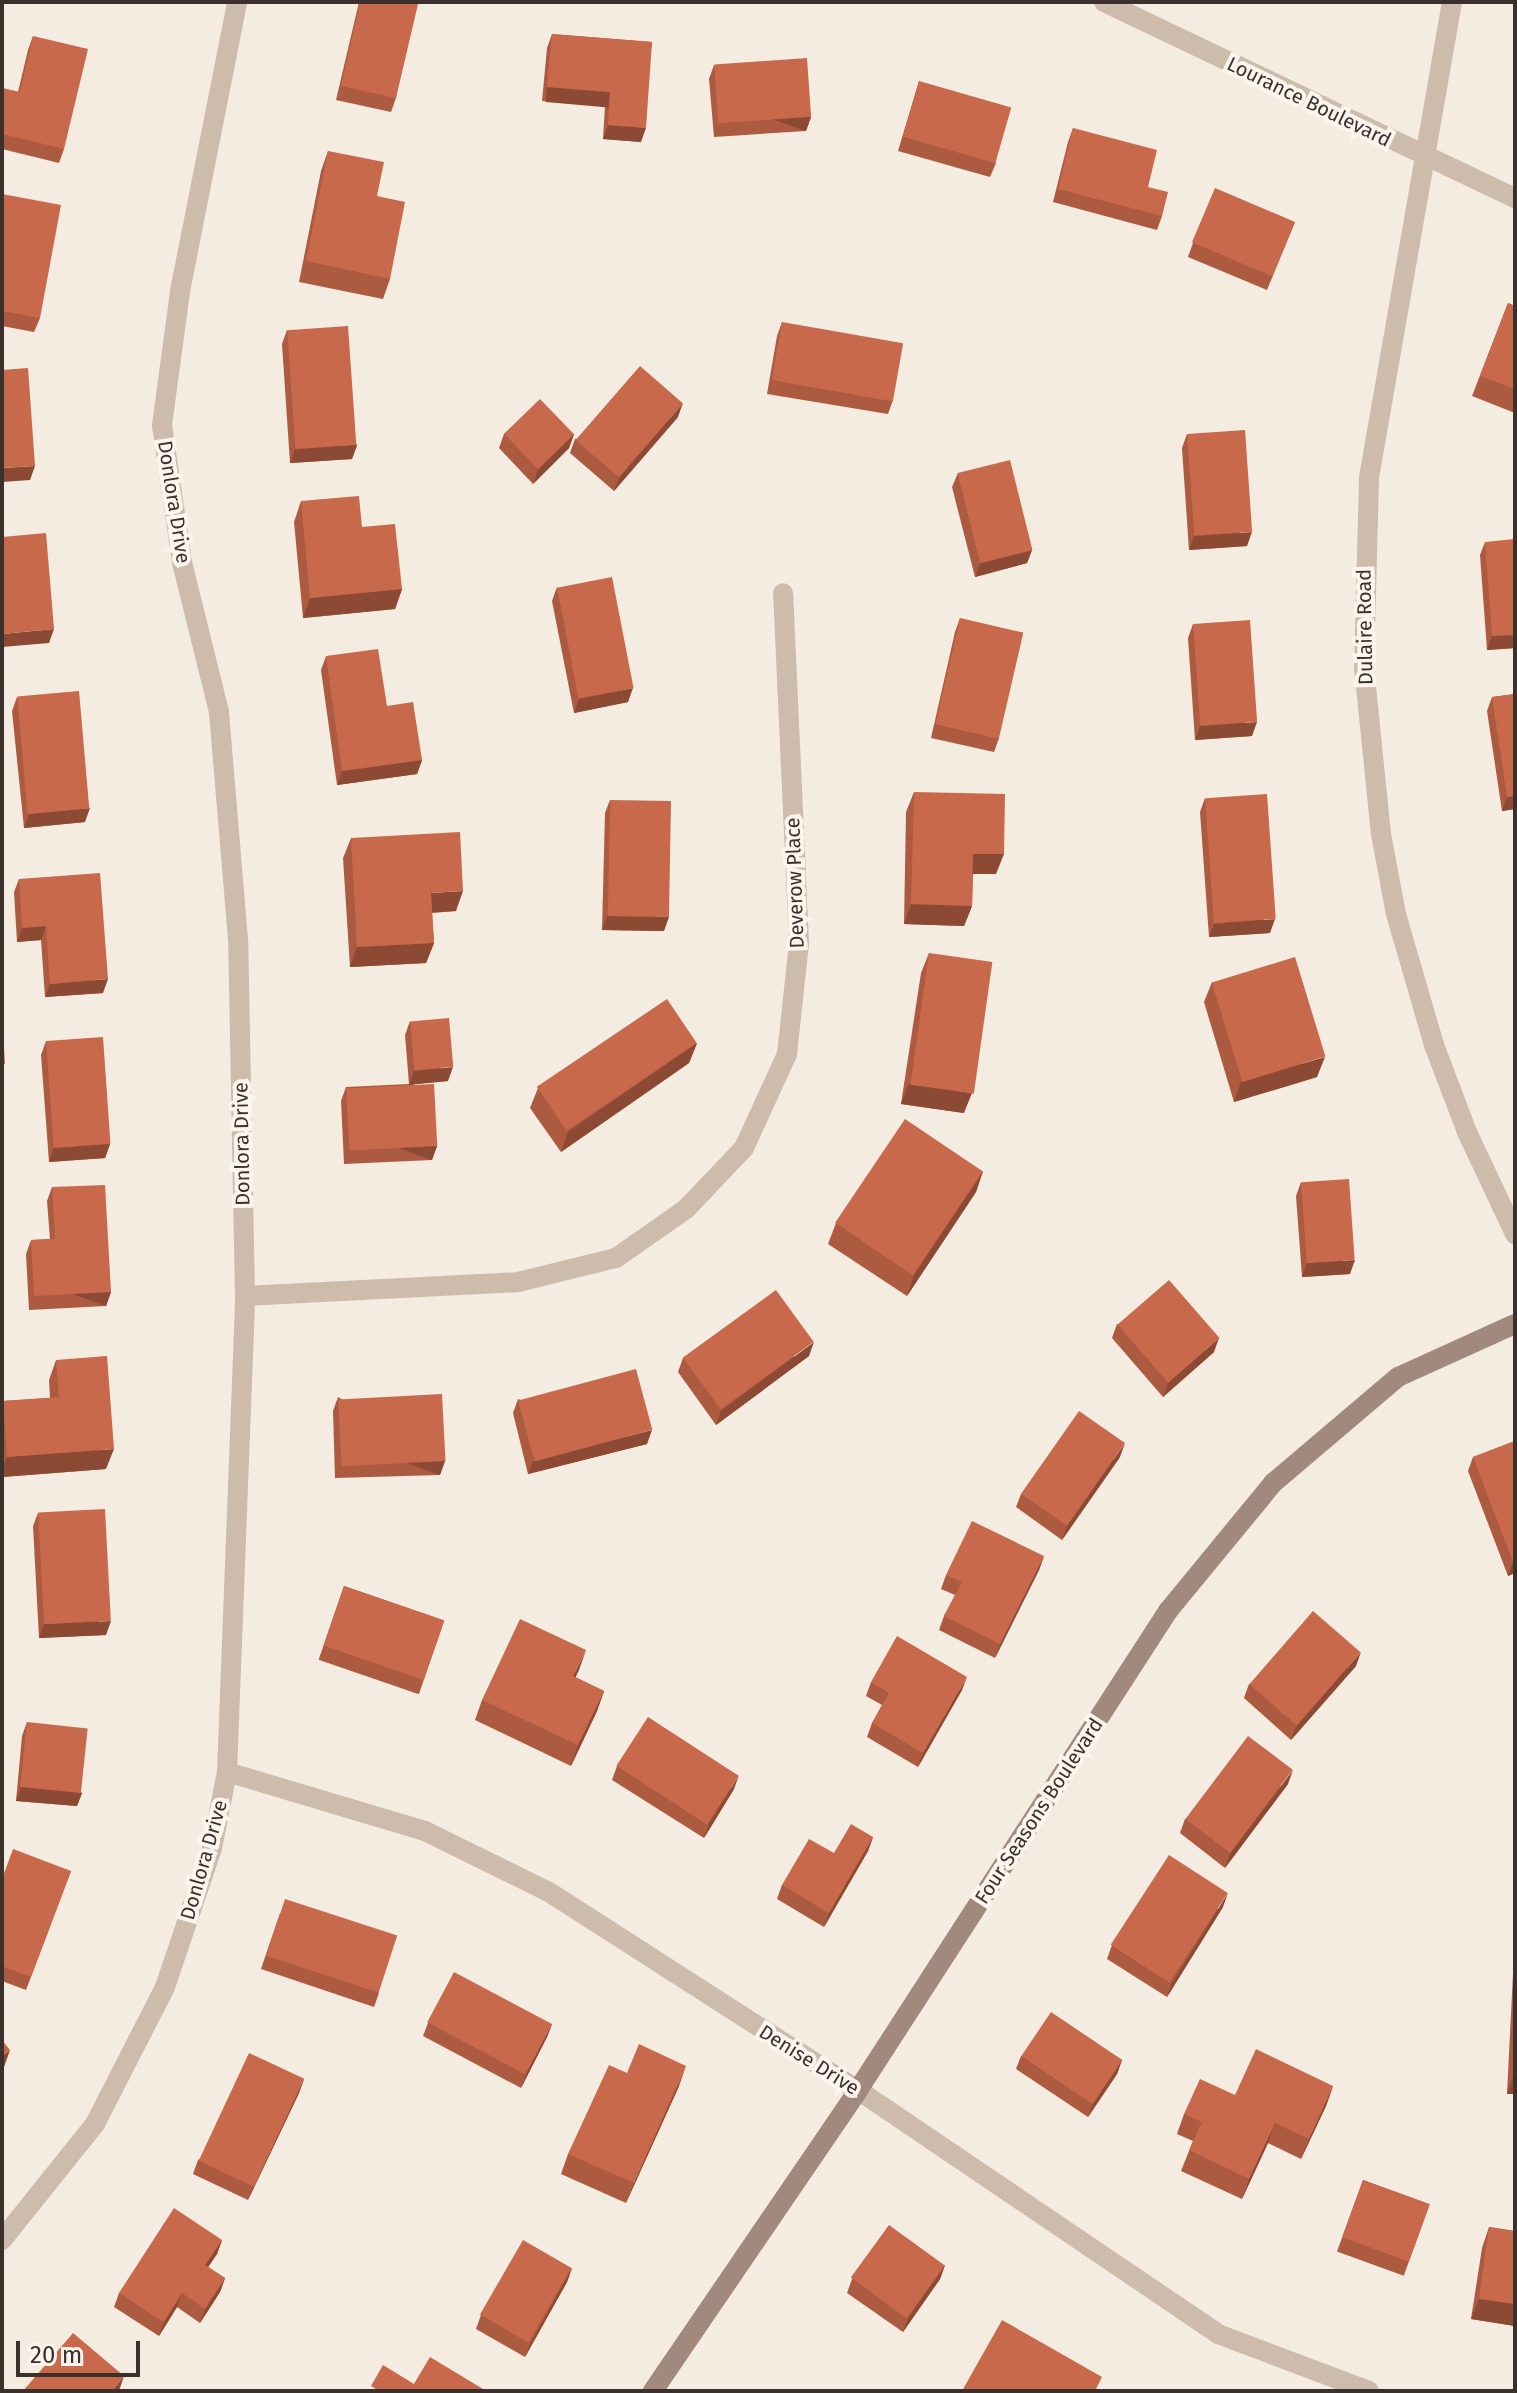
<!DOCTYPE html>
<html>
<head>
<meta charset="utf-8">
<style>
	body { margin:0 }
	#map { position:relative; width:1517px; height:2393px; overflow:hidden; background:#f4ebe1; font-family:"Fira Sans",sans-serif }
	div>[style] { position:absolute }
	.street>* { height:20px; margin:-10px; padding:0 10px; transform-origin:10px; border-radius:10px; background:#cdbbac }
	.secondary>* { height:20px; margin:-10px; padding:0 10px; transform-origin:10px; border-radius:10px; background:#a18a7d }
	.wall>* { inset:0; background:#ac5a40; transform-origin:0 0 }
	.shaded-wall>* { inset:0; background:#8c4a34; transform-origin:0 0 }
	.building>* { inset:0; background:#c8694b; transform-origin:0 0 }
	span { translate:-50% -50%; white-space:nowrap; text-align:center; line-height:1.15; -webkit-text-stroke:8px #fbf5ee; paint-order:stroke }
	.street-label { font-size:20px; color:#3b302b }
	.frame { position:absolute; inset:0; border:4px solid #3b302b; pointer-events:none }
	.scale { position:absolute; left:16px; top:2341px; width:124px; height:36px; box-sizing:border-box; border:4px solid #3b302b; border-top:0; padding-left:10px; font-size:24px; line-height:28px; white-space:nowrap; color:#3b302b; -webkit-text-stroke:6px #fbf5ee; paint-order:stroke }
</style>
</head>
<body>
<div id="map">
	<div class="street">
		<div style="left:1104px;top:2px;width:455px;rotate:25.5deg"></div>
		<div style="left:1452px;top:2px;width:484px;rotate:99.9deg"></div>
		<div style="left:1369px;top:479px;width:188px;rotate:91.5deg"></div>
		<div style="left:1364px;top:667px;width:168px;rotate:84.2deg"></div>
		<div style="left:1381px;top:834px;width:81px;rotate:79.4deg"></div>
		<div style="left:1396px;top:914px;width:136px;rotate:73.8deg"></div>
		<div style="left:1434px;top:1045px;width:93px;rotate:69.2deg"></div>
		<div style="left:1467px;top:1132px;width:113px;rotate:64.8deg"></div>
		<div style="left:245px;top:1296px;width:273px;rotate:-2.9deg"></div>
		<div style="left:518px;top:1282px;width:101px;rotate:-13.8deg"></div>
		<div style="left:616px;top:1258px;width:85px;rotate:-35deg"></div>
		<div style="left:686px;top:1209px;width:84px;rotate:-46.4deg"></div>
		<div style="left:744px;top:1148px;width:103px;rotate:-65.4deg"></div>
		<div style="left:787px;top:1054px;width:112px;rotate:-83.8deg"></div>
		<div style="left:799px;top:943px;width:350px;rotate:-92.6deg"></div>
		<div style="left:227px;top:1772px;width:207px;rotate:16.6deg"></div>
		<div style="left:425px;top:1831px;width:138px;rotate:26.2deg"></div>
		<div style="left:549px;top:1892px;width:367px;rotate:32.7deg"></div>
		<div style="left:858px;top:2090px;width:435px;rotate:34.1deg"></div>
		<div style="left:1218px;top:2334px;width:161px;rotate:20.7deg"></div>
		<div style="left:2px;top:2240px;width:149px;rotate:-51.3deg"></div>
		<div style="left:95px;top:2124px;width:154px;rotate:-62.9deg"></div>
		<div style="left:165px;top:1987px;width:147px;rotate:-71.3deg"></div>
		<div style="left:212px;top:1848px;width:77px;rotate:-78.8deg"></div>
		<div style="left:227px;top:1772px;width:476px;rotate:-87.8deg"></div>
		<div style="left:245px;top:1296px;width:357px;rotate:-91.1deg"></div>
		<div style="left:238px;top:939px;width:228px;rotate:-94.8deg"></div>
		<div style="left:219px;top:712px;width:154px;rotate:-103.9deg"></div>
		<div style="left:182px;top:562px;width:138px;rotate:-98.3deg"></div>
		<div style="left:162px;top:425px;width:135px;rotate:-82.3deg"></div>
		<div style="left:180px;top:291px;width:295px;rotate:-78.8deg"></div>
	</div>
	<div class="secondary">
		<div style="left:653px;top:2391px;width:364px;rotate:-55.7deg"></div>
		<div style="left:858px;top:2090px;width:571px;rotate:-57.09deg"></div>
		<div style="left:1168px;top:1611px;width:166px;rotate:-50.6deg"></div>
		<div style="left:1273px;top:1483px;width:164px;rotate:-40.3deg"></div>
		<div style="left:1398px;top:1377px;width:128px;rotate:-24.4deg"></div>
	</div>
	<div class="wall">
		<div style="clip-path:polygon(359px 2px,410px 2px,396px 98px,391px 112px,336px 100px)"></div>
		<div style="clip-path:polygon(552px 34px,652px 42px,641px 142px,603px 139px,605px 106px,542px 101px,547px 48px)"></div>
		<div style="clip-path:polygon(33px 36px,64px 149px,59px 163px,2px 149px,2px 88px,18px 92px,28px 50px)"></div>
		<div style="clip-path:polygon(714px 65px,811px 117px,806px 131px,714px 137px,709px 79px)"></div>
		<div style="clip-path:polygon(919px 81px,996px 163px,990px 177px,898px 151px)"></div>
		<div style="clip-path:polygon(1073px 128px,1148px 187px,1162px 216px,1157px 230px,1053px 202px,1068px 142px)"></div>
		<div style="clip-path:polygon(328px 151px,377px 196px,390px 279px,383px 299px,299px 282px,321px 171px)"></div>
		<div style="clip-path:polygon(2px 194px,40px 318px,34px 332px,2px 326px)"></div>
		<div style="clip-path:polygon(1295px 222px,1267px 290px,1188px 257px,1193px 243px)"></div>
		<div style="clip-path:polygon(1508px 303px,1515px 306px,1515px 413px,1472px 396px)"></div>
		<div style="clip-path:polygon(782px 322px,893px 400px,888px 414px,767px 394px,777px 336px)"></div>
		<div style="clip-path:polygon(287px 330px,357px 445px,352px 459px,290px 463px,282px 344px)"></div>
		<div style="clip-path:polygon(678px 417px,614px 491px,570px 453px,575px 439px)"></div>
		<div style="clip-path:polygon(504px 434px,574px 434px,569px 448px,533px 484px,499px 448px)"></div>
		<div style="clip-path:polygon(1187px 434px,1247px 546px,1189px 550px,1182px 448px)"></div>
		<div style="clip-path:polygon(958px 473px,1032px 550px,1027px 563px,975px 577px,952px 487px)"></div>
		<div style="clip-path:polygon(301px 501px,362px 527px,402px 589px,395px 609px,303px 618px,294px 522px)"></div>
		<div style="clip-path:polygon(1485px 542px,1515px 648px,1487px 650px,1480px 555px)"></div>
		<div style="clip-path:polygon(557px 587px,628px 702px,574px 713px,552px 601px)"></div>
		<div style="clip-path:polygon(960px 618px,999px 738px,994px 752px,931px 738px,955px 632px)"></div>
		<div style="clip-path:polygon(1193px 624px,1252px 736px,1195px 740px,1188px 638px)"></div>
		<div style="clip-path:polygon(326px 656px,387px 706px,422px 760px,417px 774px,337px 785px,321px 670px)"></div>
		<div style="clip-path:polygon(1515px 694px,1515px 809px,1502px 811px,1487px 711px,1492px 697px)"></div>
		<div style="clip-path:polygon(17px 697px,85px 822px,24px 828px,12px 711px)"></div>
		<div style="clip-path:polygon(914px 792px,996px 874px,973px 874px,972px 906px,964px 926px,904px 924px,906px 812px)"></div>
		<div style="clip-path:polygon(1205px 798px,1270px 933px,1209px 937px,1200px 812px)"></div>
		<div style="clip-path:polygon(610px 800px,664px 931px,602px 930px,605px 813px)"></div>
		<div style="clip-path:polygon(351px 838px,456px 911px,432px 913px,434px 943px,426px 963px,350px 967px,343px 858px)"></div>
		<div style="clip-path:polygon(19px 879px,103px 993px,45px 997px,41px 940px,17px 942px,14px 892px)"></div>
		<div style="clip-path:polygon(929px 953px,964px 1113px,901px 1104px,921px 973px)"></div>
		<div style="clip-path:polygon(1212px 982px,1317px 1077px,1234px 1102px,1204px 1002px)"></div>
		<div style="clip-path:polygon(410px 1021px,448px 1081px,413px 1084px,437px 1146px,432px 1160px,344px 1164px,341px 1101px,346px 1087px,409px 1084px,405px 1035px)"></div>
		<div style="clip-path:polygon(46px 1041px,110px 1144px,105px 1158px,49px 1162px,41px 1055px)"></div>
		<div style="clip-path:polygon(697px 1043px,689px 1063px,561px 1152px,530px 1108px,538px 1088px)"></div>
		<div style="clip-path:polygon(983px 1171px,976px 1192px,907px 1296px,828px 1244px,836px 1223px)"></div>
		<div style="clip-path:polygon(1301px 1182px,1350px 1274px,1302px 1277px,1296px 1196px)"></div>
		<div style="clip-path:polygon(52px 1187px,111px 1292px,106px 1306px,29px 1310px,26px 1254px,31px 1240px,50px 1239px,47px 1201px)"></div>
		<div style="clip-path:polygon(1117px 1324px,1214px 1352px,1163px 1397px,1112px 1338px)"></div>
		<div style="clip-path:polygon(809px 1356px,716px 1425px,678px 1372px,683px 1358px)"></div>
		<div style="clip-path:polygon(56px 1360px,106px 1469px,2px 1477px,2px 1405px,3px 1401px,50px 1398px,49px 1380px)"></div>
		<div style="clip-path:polygon(338px 1397px,445px 1461px,440px 1475px,335px 1478px,333px 1411px)"></div>
		<div style="clip-path:polygon(518px 1399px,647px 1444px,528px 1474px,513px 1413px)"></div>
		<div style="clip-path:polygon(1515px 1441px,1515px 1573px,1508px 1576px,1468px 1471px,1473px 1457px)"></div>
		<div style="clip-path:polygon(1120px 1457px,1062px 1540px,1016px 1507px,1021px 1494px)"></div>
		<div style="clip-path:polygon(38px 1513px,106px 1635px,39px 1638px,33px 1526px)"></div>
		<div style="clip-path:polygon(1044px 1556px,1039px 1570px,995px 1658px,939px 1630px,944px 1616px,955px 1595px,941px 1589px,946px 1575px)"></div>
		<div style="left:344px;top:1586px;width:106px;height:78px;rotate:19deg"></div>
		<div style="clip-path:polygon(1356px 1666px,1291px 1740px,1244px 1698px,1249px 1684px)"></div>
		<div style="clip-path:polygon(579px 1670px,575px 1677px,604px 1691px,597px 1711px,571px 1766px,475px 1720px,482px 1700px)"></div>
		<div style="clip-path:polygon(871px 1682px,962px 1690px,918px 1767px,867px 1737px,872px 1723px,882px 1705px,866px 1696px)"></div>
		<div style="clip-path:polygon(27px 1722px,82px 1793px,77px 1806px,16px 1801px,22px 1736px)"></div>
		<div style="clip-path:polygon(617px 1766px,734px 1789px,704px 1838px,612px 1780px)"></div>
		<div style="clip-path:polygon(1288px 1784px,1225px 1868px,1180px 1833px,1185px 1819px)"></div>
		<div style="clip-path:polygon(873px 1837px,868px 1851px,824px 1927px,777px 1899px,782px 1885px,834px 1853px)"></div>
		<div style="clip-path:polygon(71px 1871px,26px 1990px,2px 1981px,2px 1879px)"></div>
		<div style="clip-path:polygon(1223px 1907px,1167px 1997px,1107px 1959px,1112px 1945px)"></div>
		<div style="clip-path:polygon(280px 1913px,379px 1993px,374px 2007px,261px 1969px)"></div>
		<div style="clip-path:polygon(1515px 1969px,1515px 2094px,1507px 2094px,1513px 1974px)"></div>
		<div style="clip-path:polygon(428px 2023px,552px 2024px,547px 2037px,521px 2088px,423px 2036px)"></div>
		<div style="clip-path:polygon(1021px 2056px,1122px 2060px,1117px 2074px,1088px 2117px,1016px 2069px)"></div>
		<div style="clip-path:polygon(627px 2073px,679px 2086px,626px 2203px,561px 2174px,568px 2154px)"></div>
		<div style="clip-path:polygon(304px 2079px,299px 2093px,248px 2200px,193px 2174px,198px 2160px)"></div>
		<div style="clip-path:polygon(1333px 2086px,1326px 2106px,1301px 2159px,1268px 2143px,1242px 2199px,1181px 2171px,1193px 2141px,1177px 2134px,1184px 2114px,1235px 2095px)"></div>
		<div style="left:1363px;top:2180px;width:71px;height:76px;rotate:20deg"></div>
		<div style="clip-path:polygon(1489px 2227px,1515px 2231px,1515px 2326px,1471px 2319px,1482px 2248px)"></div>
		<div style="clip-path:polygon(222px 2240px,217px 2254px,208px 2267px,225px 2278px,220px 2292px,200px 2323px,177px 2307px,159px 2336px,114px 2307px,119px 2293px)"></div>
		<div style="clip-path:polygon(945px 2265px,940px 2279px,903px 2332px,847px 2293px,852px 2279px)"></div>
		<div style="clip-path:polygon(572px 2268px,567px 2282px,525px 2357px,476px 2329px,481px 2315px)"></div>
	</div>
	<div class="shaded-wall">
		<div style="left:547px;top:87px;width:63px;height:15px;rotate:5deg"></div>
		<div style="left:811px;top:117px;width:15px;height:92px;rotate:110deg"></div>
		<div style="clip-path:polygon(608px 125px,646px 128px,641px 142px,603px 139px)"></div>
		<div style="clip-path:polygon(683px 403px,678px 417px,614px 491px,619px 478px)"></div>
		<div style="clip-path:polygon(574px 434px,569px 448px,533px 484px,538px 470px)"></div>
		<div style="clip-path:polygon(357px 445px,352px 459px,290px 463px,295px 449px)"></div>
		<div style="clip-path:polygon(35px 466px,30px 480px,2px 482px,2px 468px)"></div>
		<div style="clip-path:polygon(1252px 532px,1247px 546px,1189px 550px,1194px 536px)"></div>
		<div style="clip-path:polygon(1032px 550px,1027px 563px,975px 577px,980px 563px)"></div>
		<div style="clip-path:polygon(402px 589px,395px 609px,303px 618px,310px 598px)"></div>
		<div style="clip-path:polygon(54px 629px,49px 643px,2px 647px,2px 634px)"></div>
		<div style="clip-path:polygon(1515px 635px,1515px 648px,1487px 650px,1492px 636px)"></div>
		<div style="clip-path:polygon(633px 688px,628px 702px,574px 713px,579px 699px)"></div>
		<div style="clip-path:polygon(1257px 722px,1252px 736px,1195px 740px,1200px 726px)"></div>
		<div style="clip-path:polygon(422px 760px,417px 774px,337px 785px,342px 771px)"></div>
		<div style="clip-path:polygon(1515px 796px,1515px 809px,1502px 811px,1507px 797px)"></div>
		<div style="clip-path:polygon(90px 808px,85px 822px,24px 828px,29px 814px)"></div>
		<div style="clip-path:polygon(973px 854px,1004px 854px,996px 874px,966px 874px)"></div>
		<div style="clip-path:polygon(463px 891px,456px 911px,424px 913px,431px 893px)"></div>
		<div style="clip-path:polygon(911px 904px,972px 906px,964px 926px,904px 924px)"></div>
		<div style="clip-path:polygon(607px 916px,669px 917px,664px 931px,602px 930px)"></div>
		<div style="clip-path:polygon(1275px 919px,1270px 933px,1209px 937px,1214px 924px)"></div>
		<div style="clip-path:polygon(46px 926px,41px 940px,17px 942px,22px 928px)"></div>
		<div style="clip-path:polygon(434px 943px,426px 963px,350px 967px,357px 947px)"></div>
		<div style="clip-path:polygon(108px 979px,103px 993px,45px 997px,50px 984px)"></div>
		<div style="clip-path:polygon(697px 1043px,689px 1063px,561px 1152px,568px 1132px)"></div>
		<div style="clip-path:polygon(1325px 1057px,1317px 1077px,1234px 1102px,1241px 1082px)"></div>
		<div style="clip-path:polygon(453px 1067px,448px 1081px,409px 1085px,414px 1071px)"></div>
		<div style="clip-path:polygon(909px 1084px,972px 1093px,964px 1113px,901px 1104px)"></div>
		<div style="clip-path:polygon(110px 1144px,105px 1158px,49px 1162px,54px 1148px)"></div>
		<div style="left:437px;top:1146px;width:15px;height:88px;rotate:110deg"></div>
		<div style="clip-path:polygon(983px 1171px,976px 1192px,907px 1296px,914px 1275px)"></div>
		<div style="clip-path:polygon(1355px 1260px,1350px 1274px,1302px 1277px,1307px 1263px)"></div>
		<div style="left:111px;top:1292px;width:15px;height:77px;rotate:110deg"></div>
		<div style="clip-path:polygon(1219px 1338px,1214px 1352px,1163px 1397px,1168px 1383px)"></div>
		<div style="clip-path:polygon(814px 1342px,809px 1356px,716px 1425px,721px 1411px)"></div>
		<div style="clip-path:polygon(652px 1430px,647px 1444px,528px 1474px,533px 1461px)"></div>
		<div style="clip-path:polygon(1125px 1443px,1120px 1457px,1062px 1540px,1067px 1526px)"></div>
		<div style="clip-path:polygon(114px 1449px,106px 1469px,2px 1477px,2px 1471px,7px 1457px)"></div>
		<div style="left:445px;top:1461px;width:15px;height:105px;rotate:110deg"></div>
		<div style="clip-path:polygon(1044px 1556px,1039px 1570px,995px 1658px,1000px 1644px)"></div>
		<div style="clip-path:polygon(1515px 1561px,1515px 1573px,1508px 1576px,1513px 1562px)"></div>
		<div style="clip-path:polygon(111px 1621px,106px 1635px,39px 1638px,44px 1624px)"></div>
		<div style="clip-path:polygon(586px 1650px,579px 1670px,566px 1697px,573px 1676px)"></div>
		<div style="clip-path:polygon(1361px 1652px,1356px 1666px,1291px 1740px,1296px 1726px)"></div>
		<div style="clip-path:polygon(967px 1677px,962px 1690px,918px 1767px,923px 1753px)"></div>
		<div style="clip-path:polygon(604px 1691px,597px 1711px,571px 1766px,578px 1745px)"></div>
		<div style="clip-path:polygon(1293px 1770px,1288px 1784px,1225px 1868px,1230px 1854px)"></div>
		<div style="clip-path:polygon(739px 1775px,734px 1789px,704px 1838px,709px 1824px)"></div>
		<div style="clip-path:polygon(21px 1787px,82px 1793px,77px 1806px,16px 1801px)"></div>
		<div style="clip-path:polygon(873px 1837px,868px 1851px,824px 1927px,829px 1913px)"></div>
		<div style="clip-path:polygon(1228px 1893px,1223px 1907px,1167px 1997px,1172px 1983px)"></div>
		<div style="clip-path:polygon(552px 2024px,547px 2037px,521px 2088px,526px 2074px)"></div>
		<div style="clip-path:polygon(10px 2050px,3px 2070px,2px 2071px,2px 2056px)"></div>
		<div style="clip-path:polygon(1122px 2060px,1117px 2074px,1088px 2117px,1093px 2104px)"></div>
		<div style="clip-path:polygon(686px 2066px,679px 2086px,626px 2203px,634px 2183px)"></div>
		<div style="clip-path:polygon(1514px 2074px,1515px 2094px,1507px 2094px)"></div>
		<div style="clip-path:polygon(304px 2079px,299px 2093px,248px 2200px,253px 2187px)"></div>
		<div style="clip-path:polygon(1333px 2086px,1326px 2106px,1301px 2159px,1309px 2139px)"></div>
		<div style="clip-path:polygon(1275px 2123px,1268px 2143px,1242px 2199px,1249px 2179px)"></div>
		<div style="clip-path:polygon(222px 2240px,217px 2254px,200px 2279px,205px 2265px)"></div>
		<div style="clip-path:polygon(945px 2265px,940px 2279px,903px 2332px,908px 2318px)"></div>
		<div style="clip-path:polygon(572px 2268px,567px 2282px,525px 2357px,530px 2344px)"></div>
		<div style="clip-path:polygon(225px 2278px,220px 2292px,200px 2323px,205px 2309px)"></div>
		<div style="clip-path:polygon(182px 2293px,177px 2307px,159px 2336px,164px 2322px)"></div>
		<div style="clip-path:polygon(1479px 2299px,1515px 2304px,1515px 2326px,1471px 2319px)"></div>
		<div style="clip-path:polygon(124px 2376px,119px 2391px,112px 2391px)"></div>
	</div>
	<div class="building">
		<div style="clip-path:polygon(360px 2px,410px 2px,418px 4px,396px 98px,341px 86px)"></div>
		<div style="clip-path:polygon(552px 34px,652px 42px,646px 128px,608px 125px,610px 92px,547px 87px)"></div>
		<div style="clip-path:polygon(33px 36px,88px 49px,64px 149px,2px 134px,2px 88px,20px 92px)"></div>
		<div style="left:807px;top:58px;width:59px;height:93px;rotate:86deg"></div>
		<div style="left:919px;top:81px;width:96px;height:58px;rotate:16deg"></div>
		<div style="clip-path:polygon(1073px 128px,1157px 150px,1148px 187px,1168px 192px,1162px 216px,1058px 189px)"></div>
		<div style="clip-path:polygon(328px 151px,384px 162px,377px 196px,405px 202px,390px 279px,306px 261px)"></div>
		<div style="left:1215px;top:188px;width:87px;height:59px;rotate:23deg"></div>
		<div style="clip-path:polygon(2px 194px,61px 205px,40px 318px,2px 311px)"></div>
		<div style="clip-path:polygon(1508px 303px,1515px 306px,1515px 389px,1480px 376px)"></div>
		<div style="left:782px;top:322px;width:123px;height:59px;rotate:10deg"></div>
		<div style="left:348px;top:326px;width:119px;height:61px;rotate:86deg"></div>
		<div style="left:640px;top:366px;width:57px;height:98px;rotate:41deg"></div>
		<div style="clip-path:polygon(28px 368px,35px 466px,2px 468px,2px 370px)"></div>
		<div style="left:540px;top:399px;width:49px;height:50px;rotate:46deg"></div>
		<div style="left:1245px;top:430px;width:102px;height:58px;rotate:86deg"></div>
		<div style="left:1010px;top:460px;width:93px;height:54px;rotate:76deg"></div>
		<div style="clip-path:polygon(359px 496px,362px 527px,395px 524px,402px 589px,310px 598px,301px 501px)"></div>
		<div style="clip-path:polygon(46px 533px,54px 629px,2px 634px,2px 537px)"></div>
		<div style="clip-path:polygon(1515px 539px,1515px 635px,1492px 636px,1485px 542px)"></div>
		<div style="left:612px;top:577px;width:113px;height:56px;rotate:79deg"></div>
		<div style="left:960px;top:618px;width:65px;height:109px;rotate:13deg"></div>
		<div style="left:1250px;top:620px;width:102px;height:57px;rotate:86deg"></div>
		<div style="clip-path:polygon(378px 649px,387px 706px,413px 702px,422px 760px,342px 771px,326px 656px)"></div>
		<div style="left:79px;top:691px;width:118px;height:62px;rotate:85deg"></div>
		<div style="clip-path:polygon(1515px 694px,1515px 796px,1507px 797px,1492px 697px)"></div>
		<div style="clip-path:polygon(914px 792px,1005px 794px,1004px 854px,973px 854px,972px 906px,911px 904px)"></div>
		<div style="left:1267px;top:794px;width:125px;height:62px;rotate:86deg"></div>
		<div style="left:610px;top:800px;width:61px;height:116px;rotate:1deg"></div>
		<div style="clip-path:polygon(460px 832px,463px 891px,431px 893px,434px 943px,357px 947px,351px 838px)"></div>
		<div style="clip-path:polygon(100px 873px,108px 979px,50px 984px,46px 926px,22px 928px,19px 879px)"></div>
		<div style="left:929px;top:953px;width:64px;height:133px;rotate:8deg"></div>
		<div style="left:1295px;top:957px;width:104px;height:87px;rotate:73deg"></div>
		<div style="left:667px;top:999px;width:53px;height:157px;rotate:56deg"></div>
		<div style="clip-path:polygon(2px 1014px,5px 1064px,2px 1064px)"></div>
		<div style="left:449px;top:1018px;width:49px;height:39px;rotate:85deg"></div>
		<div style="left:103px;top:1037px;width:107px;height:57px;rotate:86deg"></div>
		<div style="left:434px;top:1084px;width:62px;height:88px;rotate:87deg"></div>
		<div style="left:905px;top:1119px;width:94px;height:125px;rotate:34deg"></div>
		<div style="left:1349px;top:1179px;width:81px;height:48px;rotate:86deg"></div>
		<div style="clip-path:polygon(105px 1185px,111px 1292px,34px 1296px,31px 1240px,55px 1239px,52px 1187px)"></div>
		<div style="left:1169px;top:1280px;width:77px;height:68px;rotate:49deg"></div>
		<div style="left:776px;top:1290px;width:64px;height:115px;rotate:54deg"></div>
		<div style="clip-path:polygon(107px 1356px,114px 1449px,7px 1457px,3px 1401px,59px 1397px,56px 1360px)"></div>
		<div style="left:636px;top:1369px;width:63px;height:122px;rotate:75deg"></div>
		<div style="left:442px;top:1394px;width:67px;height:104px;rotate:87deg"></div>
		<div style="left:1079px;top:1411px;width:56px;height:101px;rotate:35deg"></div>
		<div style="clip-path:polygon(1515px 1441px,1515px 1561px,1513px 1562px,1473px 1457px)"></div>
		<div style="left:105px;top:1509px;width:112px;height:67px;rotate:87deg"></div>
		<div style="clip-path:polygon(972px 1521px,1044px 1556px,1000px 1644px,944px 1616px,962px 1582px,946px 1575px)"></div>
		<div style="left:344px;top:1586px;width:106px;height:63px;rotate:19deg"></div>
		<div style="left:1313px;top:1611px;width:63px;height:97px;rotate:41deg"></div>
		<div style="clip-path:polygon(520px 1619px,586px 1650px,573px 1676px,604px 1691px,578px 1745px,482px 1700px)"></div>
		<div style="clip-path:polygon(897px 1636px,967px 1677px,923px 1753px,872px 1723px,889px 1693px,871px 1682px)"></div>
		<div style="left:648px;top:1717px;width:108px;height:58px;rotate:33deg"></div>
		<div style="left:27px;top:1722px;width:61px;height:65px;rotate:6deg"></div>
		<div style="left:1248px;top:1736px;width:56px;height:104px;rotate:37deg"></div>
		<div style="clip-path:polygon(851px 1824px,873px 1837px,829px 1913px,782px 1885px,809px 1839px,834px 1853px)"></div>
		<div style="clip-path:polygon(13px 1849px,71px 1871px,31px 1977px,2px 1966px,2px 1879px)"></div>
		<div style="left:1169px;top:1855px;width:70px;height:107px;rotate:33deg"></div>
		<div style="left:285px;top:1899px;width:118px;height:60px;rotate:18deg"></div>
		<div style="left:454px;top:1972px;width:111px;height:57px;rotate:28deg"></div>
		<div style="left:1051px;top:2012px;width:86px;height:53px;rotate:34deg"></div>
		<div style="clip-path:polygon(2px 2040px,10px 2050px,2px 2056px)"></div>
		<div style="clip-path:polygon(639px 2044px,686px 2066px,634px 2183px,568px 2154px,609px 2065px,627px 2073px)"></div>
		<div style="clip-path:polygon(1256px 2049px,1333px 2086px,1309px 2139px,1275px 2123px,1249px 2179px,1189px 2150px,1202px 2122px,1184px 2114px,1200px 2079px,1235px 2095px)"></div>
		<div style="left:249px;top:2053px;width:61px;height:119px;rotate:25deg"></div>
		<div style="left:1363px;top:2180px;width:71px;height:61px;rotate:20deg"></div>
		<div style="clip-path:polygon(174px 2208px,222px 2240px,205px 2265px,225px 2278px,205px 2309px,182px 2293px,164px 2322px,119px 2293px)"></div>
		<div style="left:889px;top:2225px;width:69px;height:65px;rotate:36deg"></div>
		<div style="clip-path:polygon(1489px 2227px,1515px 2231px,1515px 2304px,1479px 2299px)"></div>
		<div style="left:523px;top:2240px;width:56px;height:86px;rotate:30deg"></div>
		<div style="clip-path:polygon(1002px 2320px,1102px 2377px,1095px 2391px,962px 2391px)"></div>
		<div style="clip-path:polygon(73px 2333px,124px 2376px,112px 2391px,23px 2391px)"></div>
		<div style="clip-path:polygon(430px 2357px,483px 2389px,482px 2391px,379px 2391px,371px 2386px,383px 2365px,414px 2384px)"></div>
	</div>
	<div class="street-label">
		<span style="left:1309px;top:102px;rotate:26deg">Lourance Boulevard</span>
		<span style="left:174px;top:502px;rotate:81deg">Donlora Drive</span>
		<span style="left:1365px;top:627px;rotate:-91deg">Dulaire Road</span>
		<span style="left:795px;top:883px;rotate:-92deg">Deverow Place</span>
		<span style="left:242px;top:1144px;rotate:-91deg">Donlora Drive</span>
		<span style="left:1039px;top:1811px;rotate:-57deg">Four Seasons Boulevard</span>
		<span style="left:204px;top:1860px;rotate:-74deg">Donlora Drive</span>
		<span style="left:809px;top:2060px;rotate:32deg">Denise Drive</span>
	</div>
	<div class="frame"></div>
	<div class="scale">20 m</div>
</div>
</body>
</html>
